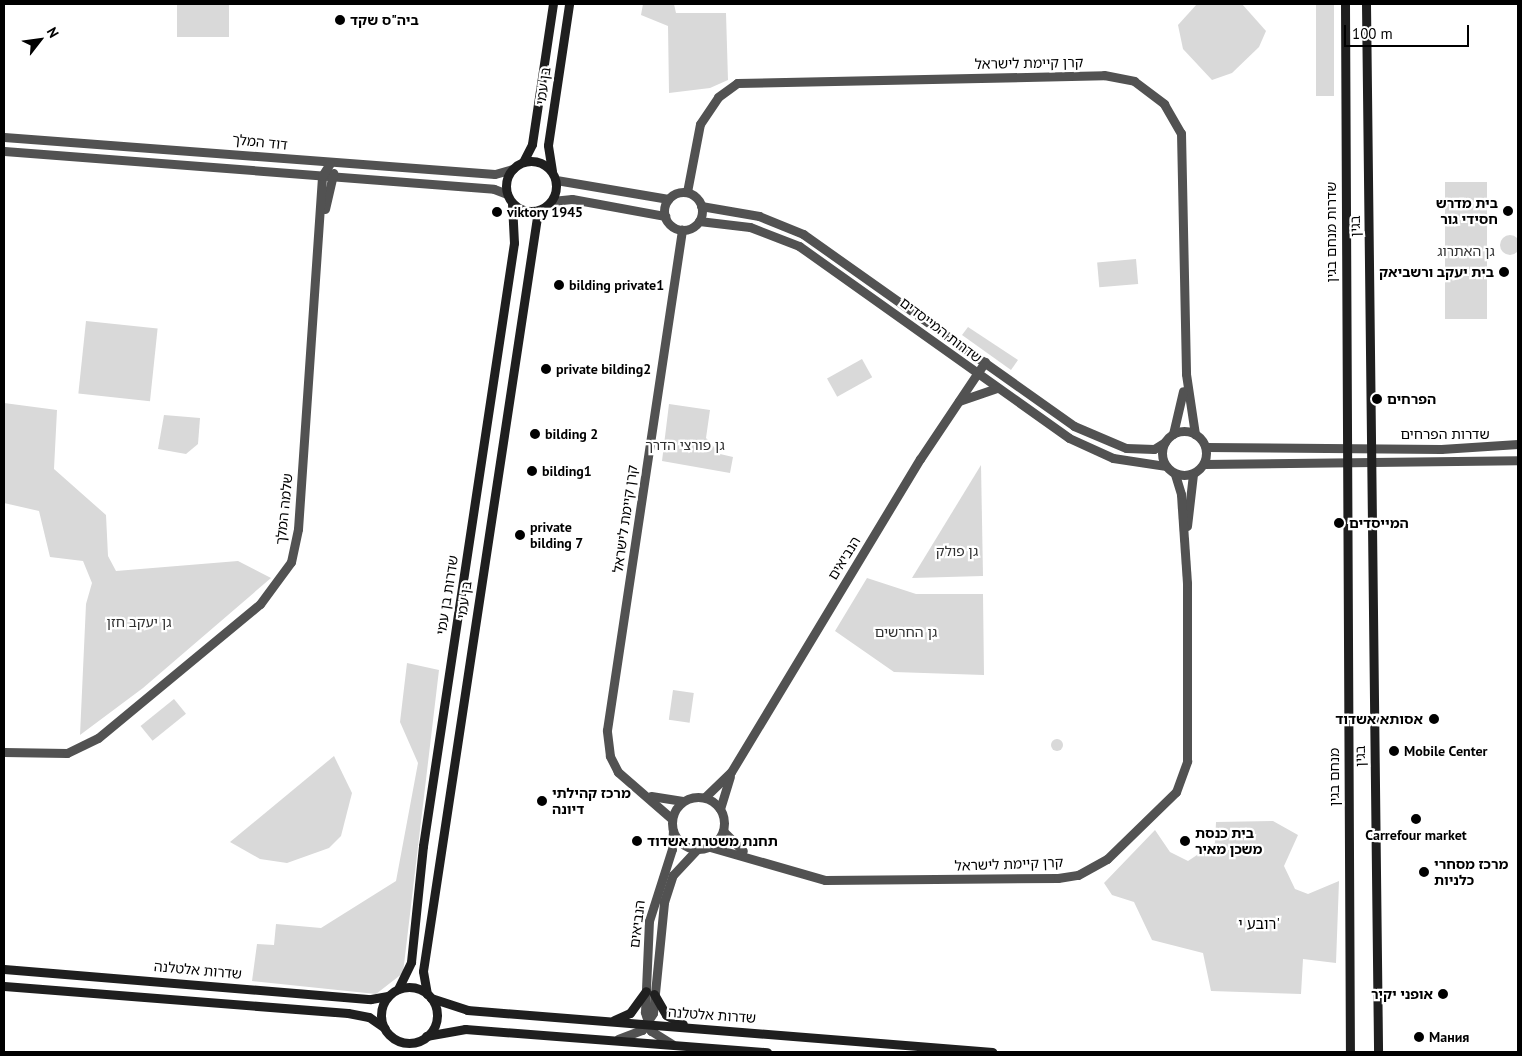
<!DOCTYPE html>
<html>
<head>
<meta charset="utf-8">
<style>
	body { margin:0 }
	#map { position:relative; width:1522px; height:1056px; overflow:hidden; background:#fff; font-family:"PT Sans","Noto Sans Hebrew",sans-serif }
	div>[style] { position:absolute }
	.green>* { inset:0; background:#d9d9d9; transform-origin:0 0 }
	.round { border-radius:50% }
	.tertiary>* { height:9px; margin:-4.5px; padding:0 4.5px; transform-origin:4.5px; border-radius:4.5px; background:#525252 }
	.tertiary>.ring { margin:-4.5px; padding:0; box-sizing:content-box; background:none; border:9px solid #525252; border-radius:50% }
	.secondary>* { height:9px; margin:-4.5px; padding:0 4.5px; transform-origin:4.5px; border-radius:4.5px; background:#1f1f1f }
	.secondary>.ring { margin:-4.5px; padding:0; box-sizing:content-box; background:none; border:9px solid #1f1f1f; border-radius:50% }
	.dots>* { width:14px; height:14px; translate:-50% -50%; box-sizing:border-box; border:2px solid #fff; border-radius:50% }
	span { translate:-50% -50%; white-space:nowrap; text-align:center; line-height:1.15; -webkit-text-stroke:4.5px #fff; paint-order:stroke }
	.poi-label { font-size:14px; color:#000; font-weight:700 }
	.left { translate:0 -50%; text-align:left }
	.right { translate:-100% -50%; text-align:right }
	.street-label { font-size:14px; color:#000 }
	.park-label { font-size:14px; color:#303030 }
	.neighbourhood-label { font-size:15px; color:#000 }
	.frame { position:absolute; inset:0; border:5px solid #000; pointer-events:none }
	.north { position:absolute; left:15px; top:15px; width:50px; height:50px; -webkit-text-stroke:4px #fff; paint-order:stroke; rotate:60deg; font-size:14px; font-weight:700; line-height:20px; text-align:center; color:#000 }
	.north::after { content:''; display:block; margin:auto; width:18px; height:22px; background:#000; clip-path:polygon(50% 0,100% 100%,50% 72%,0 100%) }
	.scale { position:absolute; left:1344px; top:25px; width:125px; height:22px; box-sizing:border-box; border:2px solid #000; border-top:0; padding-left:6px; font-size:15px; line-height:18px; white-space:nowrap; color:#000; -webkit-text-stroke:4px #fff; paint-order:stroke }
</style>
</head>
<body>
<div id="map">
	<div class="green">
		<div style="left:177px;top:4px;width:52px;height:33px"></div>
		<div style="clip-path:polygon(643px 4px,674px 4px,676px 13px,726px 13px,728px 80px,710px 88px,669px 93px,668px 26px,641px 15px)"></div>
		<div style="clip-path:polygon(1197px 4px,1242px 4px,1266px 31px,1259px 47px,1232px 73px,1212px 80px,1183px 49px,1178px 25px)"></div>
		<div style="left:1316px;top:4px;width:18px;height:92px"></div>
		<div style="left:1445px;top:182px;width:42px;height:137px"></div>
		<div class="round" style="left:1500px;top:235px;width:20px;height:20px"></div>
		<div style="left:1136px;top:259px;width:25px;height:39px;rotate:85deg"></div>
		<div style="left:86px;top:321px;width:72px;height:73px;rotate:6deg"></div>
		<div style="clip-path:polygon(968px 327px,1018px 360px,1011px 370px,962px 335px)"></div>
		<div style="left:862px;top:359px;width:21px;height:40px;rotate:61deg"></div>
		<div style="clip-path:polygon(4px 403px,57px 410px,54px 469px,106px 515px,108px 556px,116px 571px,238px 561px,271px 578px,143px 688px,80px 735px,86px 604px,92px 583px,83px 561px,50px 557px,39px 511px,4px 503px)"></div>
		<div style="clip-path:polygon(669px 404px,710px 410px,706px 438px,720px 454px,733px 457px,730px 473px,662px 461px)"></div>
		<div style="clip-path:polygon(164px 415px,200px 418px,198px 444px,186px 454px,158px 449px)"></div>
		<div style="clip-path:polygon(981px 465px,983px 576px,912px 578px)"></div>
		<div style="clip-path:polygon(867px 578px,916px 594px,983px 594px,984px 675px,894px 672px,835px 631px)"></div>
		<div style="clip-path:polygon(407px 663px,439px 670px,403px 973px,376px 994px,252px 981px,257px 944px,274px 945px,276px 924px,321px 928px,396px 881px,418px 763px,400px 722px)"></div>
		<div style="left:673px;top:690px;width:21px;height:30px;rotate:8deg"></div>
		<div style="left:174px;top:699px;width:19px;height:43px;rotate:51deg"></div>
		<div class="round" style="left:1051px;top:739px;width:12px;height:12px"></div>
		<div style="clip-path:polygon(334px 756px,352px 793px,341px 836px,329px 848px,287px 863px,260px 859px,230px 842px)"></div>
		<div style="clip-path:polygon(1273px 821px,1298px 835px,1284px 866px,1295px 889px,1308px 894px,1339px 881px,1336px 963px,1303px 959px,1301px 994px,1211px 991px,1203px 953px,1152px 940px,1134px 902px,1112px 895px,1104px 883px,1155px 830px,1170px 852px,1188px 861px,1215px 843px,1216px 822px)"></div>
	</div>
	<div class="tertiary">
		<div style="left:4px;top:137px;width:492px;rotate:4.3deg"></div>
		<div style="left:495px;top:174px;width:19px;rotate:-16deg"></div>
		<div style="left:4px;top:151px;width:491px;rotate:4.4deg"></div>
		<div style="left:494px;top:189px;width:14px;rotate:21deg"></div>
		<div style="left:556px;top:180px;width:114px;rotate:9.6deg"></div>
		<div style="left:687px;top:192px;width:69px;rotate:-79.2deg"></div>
		<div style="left:700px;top:124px;width:32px;rotate:-56deg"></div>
		<div style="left:718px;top:97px;width:24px;rotate:-36deg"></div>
		<div style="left:737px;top:83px;width:367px;rotate:-1.2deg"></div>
		<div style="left:1104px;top:75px;width:31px;rotate:11deg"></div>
		<div style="left:1134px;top:81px;width:38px;rotate:37deg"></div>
		<div style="left:1164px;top:104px;width:34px;rotate:60deg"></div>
		<div style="left:1181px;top:133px;width:241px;rotate:88.8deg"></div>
		<div style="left:1186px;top:374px;width:61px;rotate:81.5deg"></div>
		<div class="ring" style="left:664px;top:192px;width:29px;height:29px"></div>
		<div style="left:552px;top:201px;width:20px;rotate:-6deg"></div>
		<div style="left:572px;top:199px;width:95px;rotate:10.4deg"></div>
		<div style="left:701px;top:206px;width:59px;rotate:9.8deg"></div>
		<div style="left:759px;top:216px;width:48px;rotate:22.2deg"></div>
		<div style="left:803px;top:234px;width:332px;rotate:35.3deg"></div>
		<div style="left:1074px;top:426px;width:56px;rotate:22.9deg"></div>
		<div style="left:1126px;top:448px;width:28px;rotate:2deg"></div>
		<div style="left:1154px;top:449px;width:13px;rotate:-32deg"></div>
		<div style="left:325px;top:209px;width:37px;rotate:-77deg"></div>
		<div style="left:699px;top:221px;width:51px;rotate:6.7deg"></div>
		<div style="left:750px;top:227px;width:53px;rotate:21.2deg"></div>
		<div style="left:799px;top:246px;width:331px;rotate:35.4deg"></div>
		<div style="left:1069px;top:438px;width:48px;rotate:24.4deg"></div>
		<div style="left:1113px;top:458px;width:54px;rotate:8.6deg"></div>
		<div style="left:959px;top:401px;width:40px;rotate:-18.9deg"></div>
		<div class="ring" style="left:1162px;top:431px;width:35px;height:35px"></div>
		<div style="left:1173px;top:434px;width:44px;rotate:-76.9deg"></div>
		<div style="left:1206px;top:447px;width:235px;rotate:0.5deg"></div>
		<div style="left:1441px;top:449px;width:77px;rotate:-3.7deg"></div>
		<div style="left:1204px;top:464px;width:314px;rotate:-0.7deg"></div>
		<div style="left:1187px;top:526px;width:52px;rotate:-83.4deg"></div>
		<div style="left:4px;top:752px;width:63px;rotate:0.9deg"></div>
		<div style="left:67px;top:753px;width:34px;rotate:-26deg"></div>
		<div style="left:98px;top:738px;width:210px;rotate:-39.6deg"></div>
		<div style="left:260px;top:604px;width:52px;rotate:-53.6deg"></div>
		<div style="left:291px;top:562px;width:34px;rotate:-78deg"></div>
		<div style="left:298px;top:529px;width:354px;rotate:-86.1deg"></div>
		<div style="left:322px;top:176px;width:15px;rotate:-58deg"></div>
		<div style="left:651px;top:796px;width:32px;rotate:9deg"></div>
		<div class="ring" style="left:672px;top:797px;width:43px;height:43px"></div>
		<div style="left:705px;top:797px;width:36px;rotate:-44deg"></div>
		<div style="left:731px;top:772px;width:366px;rotate:-58.9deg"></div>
		<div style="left:920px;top:459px;width:117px;rotate:-56.2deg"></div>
		<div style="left:720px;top:809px;width:34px;rotate:-73deg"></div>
		<div style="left:672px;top:819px;width:72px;rotate:-139deg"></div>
		<div style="left:618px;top:772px;width:18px;rotate:-117deg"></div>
		<div style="left:610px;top:756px;width:26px;rotate:-97deg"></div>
		<div style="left:607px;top:730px;width:506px;rotate:-81.47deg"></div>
		<div style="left:723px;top:831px;width:28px;rotate:45deg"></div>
		<div style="left:710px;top:847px;width:120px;rotate:16deg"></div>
		<div style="left:825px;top:880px;width:233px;rotate:-0.5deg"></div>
		<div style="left:1058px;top:878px;width:20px;rotate:-9deg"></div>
		<div style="left:1078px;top:875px;width:33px;rotate:-29deg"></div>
		<div style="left:1107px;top:859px;width:96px;rotate:-44.2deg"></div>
		<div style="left:1176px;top:792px;width:33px;rotate:-70deg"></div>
		<div style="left:1187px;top:761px;width:178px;rotate:-90deg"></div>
		<div style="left:1187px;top:583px;width:89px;rotate:-93.9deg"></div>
		<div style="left:1181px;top:494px;width:21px;rotate:-107deg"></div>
		<div style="left:618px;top:1039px;width:26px;rotate:-21deg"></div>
		<div style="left:642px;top:1030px;width:20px;rotate:-57deg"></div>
		<div style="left:653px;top:1013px;width:112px;rotate:-84.3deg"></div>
		<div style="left:664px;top:902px;width:28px;rotate:-72deg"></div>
		<div style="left:673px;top:875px;width:35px;rotate:-47deg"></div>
		<div style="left:672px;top:1044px;width:25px;rotate:-148deg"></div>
		<div style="left:651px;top:1031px;width:20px;rotate:-108deg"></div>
		<div style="left:645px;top:1012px;width:91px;rotate:-87.5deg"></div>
		<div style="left:649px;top:921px;width:76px;rotate:-72.3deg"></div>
		<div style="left:672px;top:849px;width:18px;rotate:-87deg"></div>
	</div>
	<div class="secondary">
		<div style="left:1345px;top:4px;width:1048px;rotate:89.73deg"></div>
		<div style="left:1366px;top:4px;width:1048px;rotate:89.34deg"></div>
		<div class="ring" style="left:506px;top:161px;width:41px;height:41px"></div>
		<div style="left:523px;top:162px;width:20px;rotate:-63deg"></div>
		<div style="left:532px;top:144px;width:142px;rotate:-81.5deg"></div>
		<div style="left:552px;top:171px;width:26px;rotate:-99deg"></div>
		<div style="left:548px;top:145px;width:143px;rotate:-81.5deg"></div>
		<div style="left:4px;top:969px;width:368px;rotate:4.7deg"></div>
		<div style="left:371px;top:999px;width:17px;rotate:-10deg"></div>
		<div style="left:4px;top:986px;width:345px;rotate:4.5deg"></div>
		<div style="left:348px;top:1013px;width:21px;rotate:11deg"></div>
		<div style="left:369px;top:1017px;width:19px;rotate:35deg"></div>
		<div class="ring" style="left:381px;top:987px;width:47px;height:47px"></div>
		<div style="left:398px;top:989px;width:30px;rotate:-64deg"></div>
		<div style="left:411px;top:962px;width:117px;rotate:-84.1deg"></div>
		<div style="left:423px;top:846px;width:610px;rotate:-81.42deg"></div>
		<div style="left:514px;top:243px;width:40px;rotate:-92.9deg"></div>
		<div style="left:427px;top:994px;width:23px;rotate:-100deg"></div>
		<div style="left:423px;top:971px;width:769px;rotate:-81.4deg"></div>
		<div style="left:654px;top:994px;width:24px;rotate:60deg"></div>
		<div style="left:666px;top:1015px;width:19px;rotate:28deg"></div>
		<div style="left:431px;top:998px;width:38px;rotate:18deg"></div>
		<div style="left:467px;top:1010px;width:527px;rotate:4.57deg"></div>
		<div style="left:614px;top:1020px;width:17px;rotate:-24deg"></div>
		<div style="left:630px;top:1013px;width:27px;rotate:-54deg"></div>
		<div style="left:426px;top:1036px;width:40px;rotate:-10deg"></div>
		<div style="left:465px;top:1029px;width:303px;rotate:4.4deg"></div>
	</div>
	<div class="dots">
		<div style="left:340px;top:20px;background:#000"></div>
		<div style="left:1508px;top:211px;background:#000"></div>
		<div style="left:497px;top:212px;background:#000"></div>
		<div style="left:1504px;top:272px;background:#000"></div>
		<div style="left:559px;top:285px;background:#000"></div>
		<div style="left:546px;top:369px;background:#000"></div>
		<div style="left:1377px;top:399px;background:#000"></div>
		<div style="left:535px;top:434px;background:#000"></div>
		<div style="left:532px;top:471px;background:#000"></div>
		<div style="left:1339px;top:523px;background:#000"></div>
		<div style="left:520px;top:535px;background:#000"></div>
		<div style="left:1434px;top:719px;background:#000"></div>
		<div style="left:1394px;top:751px;background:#000"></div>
		<div style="left:542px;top:801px;background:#000"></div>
		<div style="left:1416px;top:819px;background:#000"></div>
		<div style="left:637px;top:841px;background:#000"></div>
		<div style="left:1185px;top:841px;background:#000"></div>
		<div style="left:1424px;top:872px;background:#000"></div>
		<div style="left:1443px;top:994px;background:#000"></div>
		<div style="left:1419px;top:1037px;background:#000"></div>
	</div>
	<div class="poi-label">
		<span class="left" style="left:350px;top:20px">ביה"ס שקד</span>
		<span class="right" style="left:1498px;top:211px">בית מדרש<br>חסידי גור</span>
		<span class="left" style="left:507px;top:212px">viktory 1945</span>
		<span class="right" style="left:1494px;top:272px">בית יעקב ורשביאק</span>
		<span class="left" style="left:569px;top:285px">bilding private1</span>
		<span class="left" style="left:556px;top:369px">private bilding2</span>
		<span class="left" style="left:1387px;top:399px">הפרחים</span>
		<span class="left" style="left:545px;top:434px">bilding 2</span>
		<span class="left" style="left:542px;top:471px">bilding1</span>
		<span class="left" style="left:1349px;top:523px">המייסדים</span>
		<span class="left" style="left:530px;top:535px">private<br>bilding 7</span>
		<span class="right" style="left:1423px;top:719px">אסותא אשדוד</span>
		<span class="left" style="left:1404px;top:751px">Mobile Center</span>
		<span class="left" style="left:552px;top:801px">מרכז קהילתי<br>דיונה</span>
		<span class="left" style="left:1195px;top:841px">בית כנסת<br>משכן מאיר</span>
		<span style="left:1416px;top:835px">Carrefour market</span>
		<span class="left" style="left:647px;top:841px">תחנת משטרת אשדוד</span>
		<span class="left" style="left:1434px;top:872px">מרכז מסחרי<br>כלניות</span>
		<span class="right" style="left:1433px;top:994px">אופני יקיר</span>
		<span class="left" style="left:1429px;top:1037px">Мания</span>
	</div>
	<div class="street-label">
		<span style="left:1029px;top:63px;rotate:-1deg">קרן קיימת לישראל</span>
		<span style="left:543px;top:86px;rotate:-82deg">בן עמי</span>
		<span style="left:260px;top:142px;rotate:6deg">דוד המלך</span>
		<span style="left:1355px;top:226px;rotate:-91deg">בגין</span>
		<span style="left:1331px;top:232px;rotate:-90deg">שדרות מנחם בגין</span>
		<span style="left:941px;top:330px;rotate:37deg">שדרות המייסדים</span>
		<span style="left:1445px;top:434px">שדרות הפרחים</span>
		<span style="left:284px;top:509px;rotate:-84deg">שלמה המלך</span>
		<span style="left:625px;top:519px;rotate:-82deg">קרן קיימת לישראל</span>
		<span style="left:844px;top:558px;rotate:-58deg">הנביאים</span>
		<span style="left:447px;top:595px;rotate:-81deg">שדרות בן עמי</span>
		<span style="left:464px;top:600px;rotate:-82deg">בן עמי</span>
		<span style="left:1360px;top:756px;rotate:-91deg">בגין</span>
		<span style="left:1334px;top:777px;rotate:-90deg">מנחם בגין</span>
		<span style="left:1009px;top:864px;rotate:-2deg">קרן קיימת לישראל</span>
		<span style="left:637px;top:924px;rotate:-83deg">הנביאים</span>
		<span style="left:198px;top:970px;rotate:5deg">שדרות אלטלנה</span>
		<span style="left:712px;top:1015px;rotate:4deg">שדרות אלטלנה</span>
	</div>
	<div class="park-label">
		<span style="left:1466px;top:251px">גן האתרוג</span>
		<span style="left:685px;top:445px">גן פורצי הדרך</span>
		<span style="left:957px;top:551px">גן פולק</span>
		<span style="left:139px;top:622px">גן יעקב חזן</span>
		<span style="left:906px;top:632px">גן החרשים</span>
	</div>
	<div class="neighbourhood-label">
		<span style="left:1259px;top:924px">רובע י'</span>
	</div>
	<div class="frame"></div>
	<div class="north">N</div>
	<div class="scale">100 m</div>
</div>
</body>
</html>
